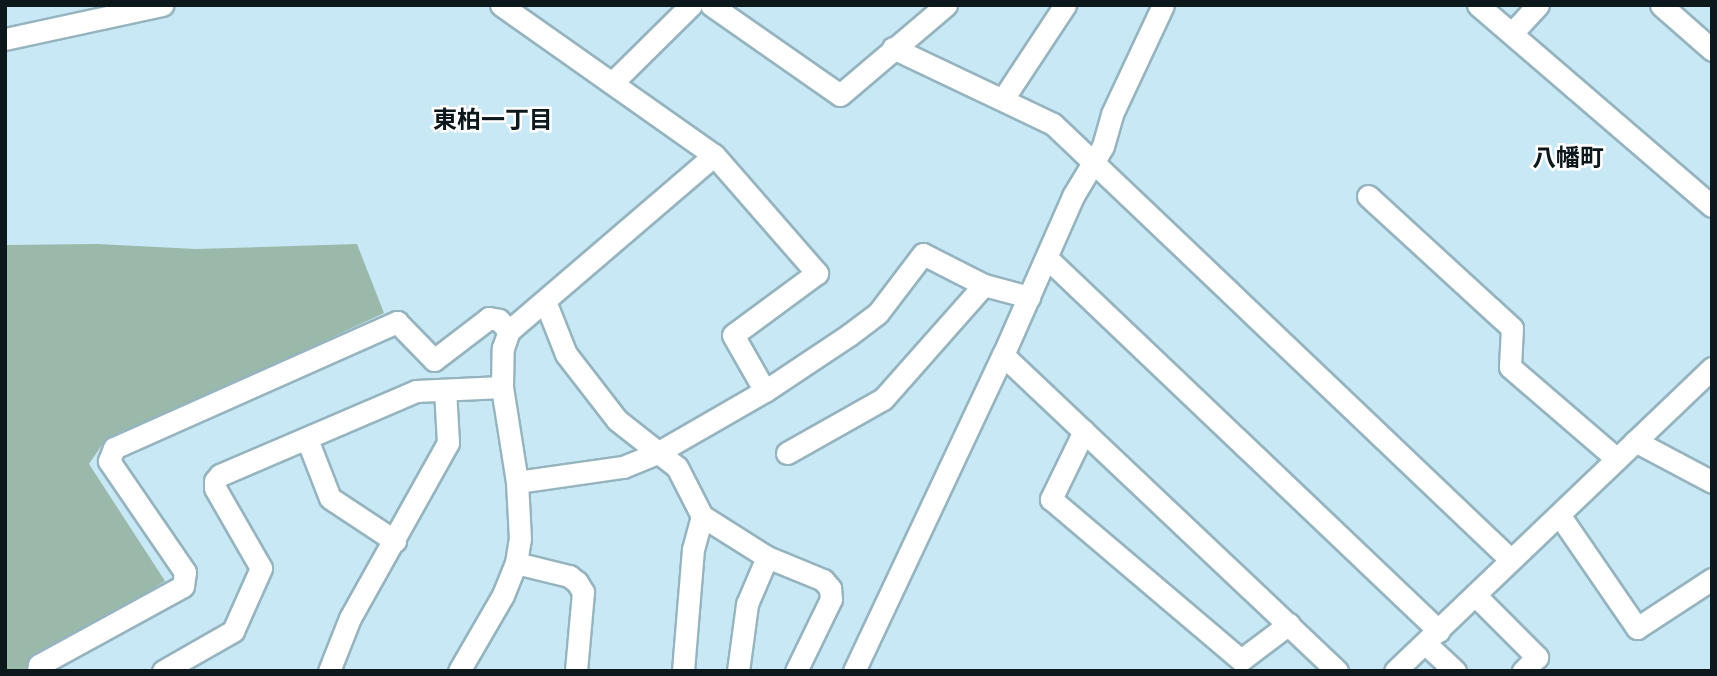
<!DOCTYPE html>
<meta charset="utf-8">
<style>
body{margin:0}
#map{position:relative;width:1717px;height:676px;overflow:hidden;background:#c9e8f5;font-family:"Fira Sans","Noto Sans JP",sans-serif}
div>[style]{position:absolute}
.green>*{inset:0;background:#9ab9aa}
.roads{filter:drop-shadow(2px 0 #96b4bf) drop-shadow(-2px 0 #96b4bf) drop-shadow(0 2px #96b4bf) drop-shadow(0 -2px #96b4bf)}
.minor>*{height:21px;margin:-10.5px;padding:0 10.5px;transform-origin:10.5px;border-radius:10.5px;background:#fff}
span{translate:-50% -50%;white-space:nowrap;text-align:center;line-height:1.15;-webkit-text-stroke:5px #fff;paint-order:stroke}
.neighbourhood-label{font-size:24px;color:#0c181c;font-weight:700}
.frame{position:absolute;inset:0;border:7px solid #0c181c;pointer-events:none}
</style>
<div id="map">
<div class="green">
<i style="clip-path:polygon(97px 244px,196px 249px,357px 244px,384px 313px,102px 445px,89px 464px,165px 581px,22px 671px,5px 671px,5px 245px)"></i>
</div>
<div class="roads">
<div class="minor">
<i style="left:501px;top:5px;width:261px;rotate:35.2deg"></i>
<i style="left:714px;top:155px;width:157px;rotate:48.9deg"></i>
<i style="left:817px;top:273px;width:104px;rotate:143.6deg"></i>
<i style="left:733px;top:335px;width:64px;rotate:60.3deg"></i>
<i style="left:711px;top:5px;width:157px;rotate:34.9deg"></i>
<i style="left:840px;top:95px;width:139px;rotate:-40.3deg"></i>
<i style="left:1478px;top:5px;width:308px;rotate:40.7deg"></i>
<i style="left:1661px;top:5px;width:68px;rotate:41.4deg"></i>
<i style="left:1512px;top:33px;width:38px;rotate:-47deg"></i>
<i style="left:5px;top:39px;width:161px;rotate:-12.2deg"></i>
<i style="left:893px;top:48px;width:177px;rotate:25.4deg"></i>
<i style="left:1053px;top:124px;width:631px;rotate:43.59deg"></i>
<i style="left:612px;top:83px;width:111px;rotate:-44.6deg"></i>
<i style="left:1003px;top:99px;width:113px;rotate:-56.6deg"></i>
<i style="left:1368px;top:196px;width:195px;rotate:42.5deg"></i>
<i style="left:1512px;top:328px;width:39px;rotate:93deg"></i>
<i style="left:1510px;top:367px;width:141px;rotate:40.7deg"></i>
<i style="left:1047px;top:258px;width:541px;rotate:43.58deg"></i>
<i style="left:545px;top:301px;width:57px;rotate:68.4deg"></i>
<i style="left:566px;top:354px;width:83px;rotate:52.3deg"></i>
<i style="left:617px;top:420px;width:76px;rotate:38.1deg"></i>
<i style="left:677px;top:467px;width:55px;rotate:63deg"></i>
<i style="left:702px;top:516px;width:34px;rotate:105deg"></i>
<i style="left:693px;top:549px;width:122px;rotate:94.7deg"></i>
<i style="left:1003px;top:355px;width:460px;rotate:43.4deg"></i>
<i style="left:1084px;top:431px;width:76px;rotate:115.9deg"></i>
<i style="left:1051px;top:499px;width:249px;rotate:40.3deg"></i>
<i style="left:1241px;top:660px;width:60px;rotate:-36.9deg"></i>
<i style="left:307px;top:439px;width:63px;rotate:68.7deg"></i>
<i style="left:330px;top:498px;width:78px;rotate:33.5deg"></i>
<i style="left:1635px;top:441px;width:87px;rotate:28deg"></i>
<i style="left:787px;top:453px;width:110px;rotate:-29.4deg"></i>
<i style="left:883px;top:399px;width:152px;rotate:-48.5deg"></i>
<i style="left:517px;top:482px;width:107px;rotate:-8.1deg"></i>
<i style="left:623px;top:467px;width:37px;rotate:-22deg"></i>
<i style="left:657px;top:453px;width:125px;rotate:-29.9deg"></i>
<i style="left:765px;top:391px;width:101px;rotate:-33.7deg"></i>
<i style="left:849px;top:335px;width:36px;rotate:-37deg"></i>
<i style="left:878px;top:313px;width:74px;rotate:-52.7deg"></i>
<i style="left:923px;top:254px;width:68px;rotate:26.9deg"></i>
<i style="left:984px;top:285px;width:47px;rotate:14.9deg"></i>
<i style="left:702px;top:516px;width:77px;rotate:32.2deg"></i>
<i style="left:767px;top:557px;width:61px;rotate:22.3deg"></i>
<i style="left:823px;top:580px;width:11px;rotate:49deg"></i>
<i style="left:830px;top:588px;width:11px;rotate:85deg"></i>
<i style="left:831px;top:599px;width:80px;rotate:115.9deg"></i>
<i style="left:1560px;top:516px;width:136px;rotate:55.5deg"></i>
<i style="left:1637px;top:628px;width:90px;rotate:-33.2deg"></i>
<i style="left:516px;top:563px;width:55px;rotate:13.8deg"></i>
<i style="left:569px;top:576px;width:10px;rotate:37deg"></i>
<i style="left:577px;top:582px;width:12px;rotate:59deg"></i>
<i style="left:583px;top:592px;width:79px;rotate:95.1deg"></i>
<i style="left:1475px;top:595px;width:88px;rotate:45deg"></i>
<i style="left:1537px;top:657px;width:20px;rotate:135deg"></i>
<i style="left:1426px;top:644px;width:40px;rotate:43deg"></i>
<i style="left:38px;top:671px;width:6px;rotate:-81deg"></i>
<i style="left:39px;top:665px;width:164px;rotate:-28.7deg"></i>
<i style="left:183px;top:586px;width:14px;rotate:-82deg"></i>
<i style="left:185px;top:572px;width:135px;rotate:-124.4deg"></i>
<i style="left:109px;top:461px;width:14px;rotate:-69deg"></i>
<i style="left:114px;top:448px;width:310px;rotate:-24deg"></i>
<i style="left:397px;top:322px;width:53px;rotate:45.8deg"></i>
<i style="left:434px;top:360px;width:69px;rotate:-37.4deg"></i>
<i style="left:489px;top:318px;width:10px;rotate:11deg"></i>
<i style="left:499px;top:320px;width:15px;rotate:48deg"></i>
<i style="left:163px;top:671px;width:81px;rotate:-29.7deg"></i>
<i style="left:233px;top:631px;width:69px;rotate:-66deg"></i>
<i style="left:261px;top:568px;width:92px;rotate:-119.9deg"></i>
<i style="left:215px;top:488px;width:7px;rotate:-90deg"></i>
<i style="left:215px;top:481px;width:8px;rotate:-50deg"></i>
<i style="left:220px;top:475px;width:213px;rotate:-23.2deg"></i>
<i style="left:416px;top:391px;width:86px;rotate:-2.7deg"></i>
<i style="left:329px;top:671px;width:57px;rotate:-68.4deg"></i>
<i style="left:350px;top:618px;width:201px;rotate:-60.8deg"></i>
<i style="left:448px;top:443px;width:53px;rotate:-93.2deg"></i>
<i style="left:459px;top:671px;width:88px;rotate:-59.9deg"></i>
<i style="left:503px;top:595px;width:35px;rotate:-68deg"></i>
<i style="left:516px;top:563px;width:24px;rotate:-81deg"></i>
<i style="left:520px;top:539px;width:57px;rotate:-93deg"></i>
<i style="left:517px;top:482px;width:96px;rotate:-99deg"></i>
<i style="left:502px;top:387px;width:39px;rotate:-89deg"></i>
<i style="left:503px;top:348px;width:18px;rotate:-71deg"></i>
<i style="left:509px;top:331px;width:270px;rotate:-40.6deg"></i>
<i style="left:738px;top:671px;width:68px;rotate:-82.3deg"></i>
<i style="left:747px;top:604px;width:51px;rotate:-66.9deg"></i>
<i style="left:854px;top:671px;width:349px;rotate:-64.8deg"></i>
<i style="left:1003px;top:355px;width:174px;rotate:-66.2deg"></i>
<i style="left:1073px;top:196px;width:58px;rotate:-59deg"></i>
<i style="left:1103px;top:146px;width:33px;rotate:-74deg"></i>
<i style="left:1112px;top:114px;width:120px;rotate:-64.9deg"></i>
<i style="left:1395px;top:671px;width:439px;rotate:-43.7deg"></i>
</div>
</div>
<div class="neighbourhood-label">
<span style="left:493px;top:121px">東柏一丁目</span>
<span style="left:1568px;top:159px">八幡町</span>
</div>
<div class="frame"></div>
</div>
